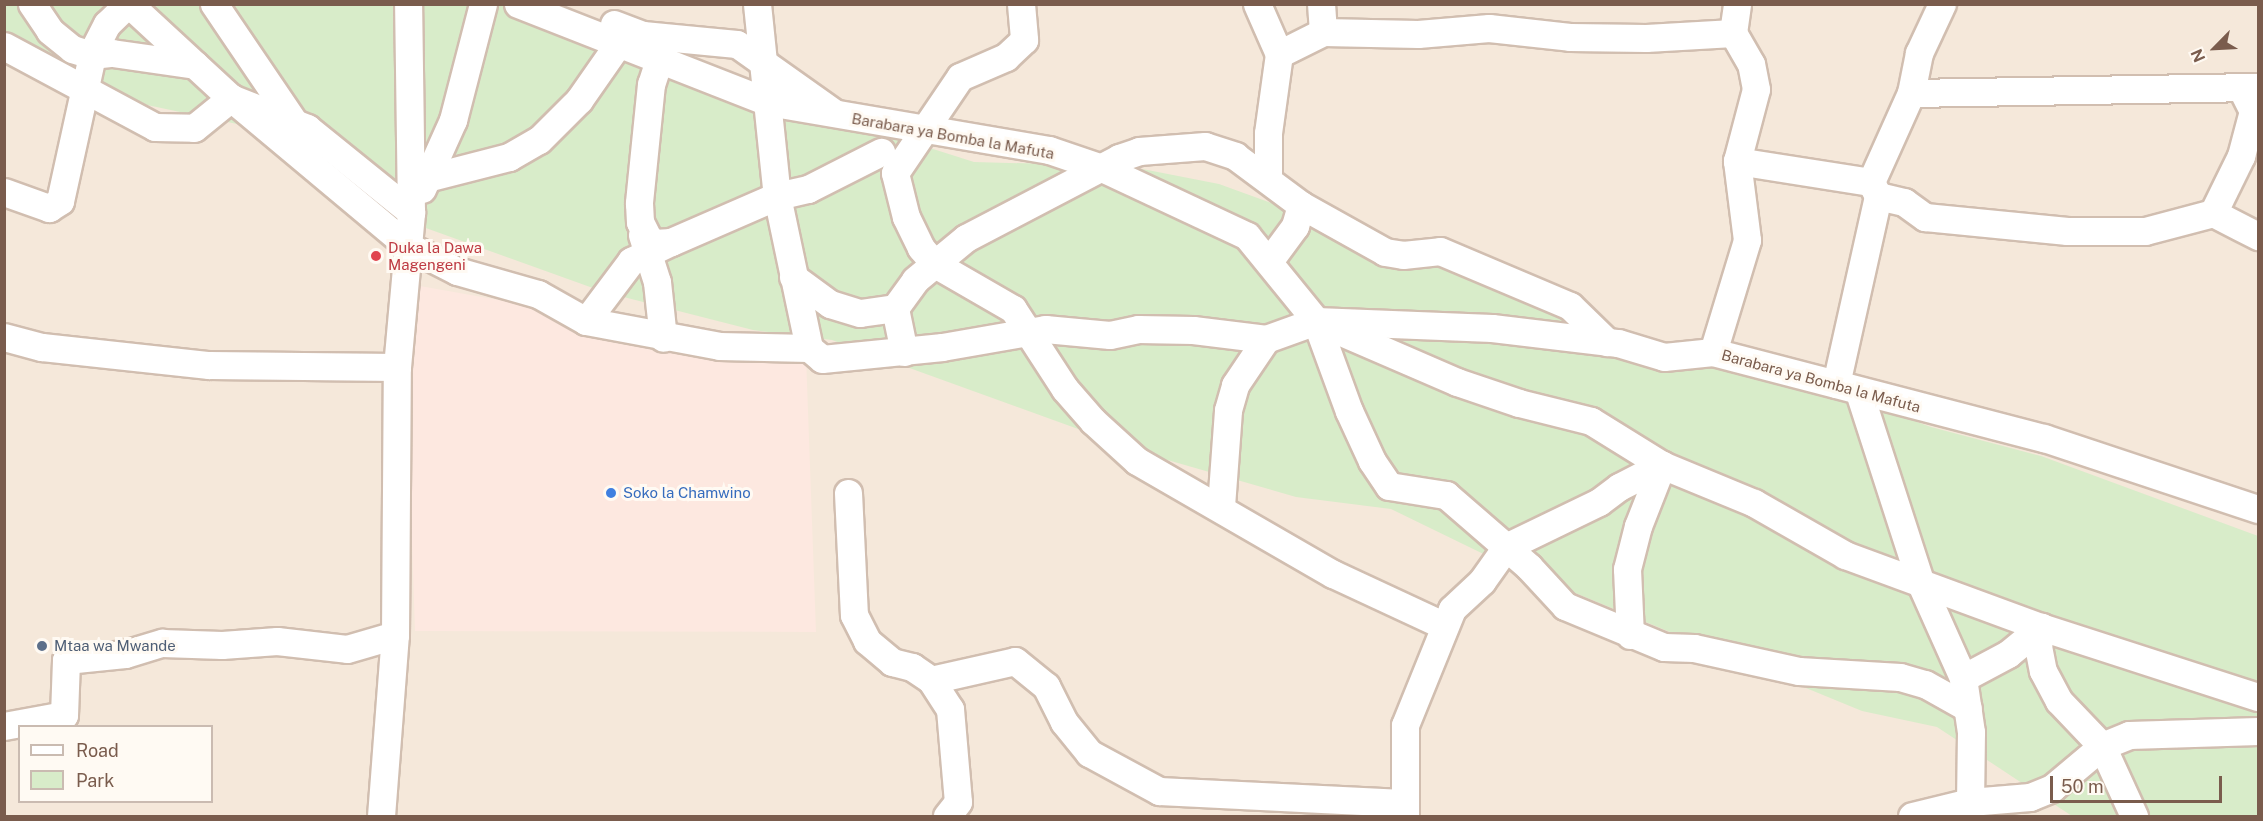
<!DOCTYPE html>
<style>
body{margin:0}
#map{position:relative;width:2263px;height:821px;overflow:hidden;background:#fdf6ec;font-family:"Public Sans",sans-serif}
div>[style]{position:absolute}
.residential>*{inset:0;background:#f5e8da}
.commercial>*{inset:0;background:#fde8e0}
.green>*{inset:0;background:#d8ecc9}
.roads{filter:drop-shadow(2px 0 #d1beb0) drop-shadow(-2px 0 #d1beb0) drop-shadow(0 2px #d1beb0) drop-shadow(0 -2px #d1beb0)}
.street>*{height:27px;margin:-13.5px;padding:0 13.5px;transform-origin:13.5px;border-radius:13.5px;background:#fff}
.dots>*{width:16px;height:16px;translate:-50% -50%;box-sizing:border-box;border:3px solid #fffaf3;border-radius:50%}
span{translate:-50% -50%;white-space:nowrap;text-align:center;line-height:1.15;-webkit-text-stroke:6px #fffaf3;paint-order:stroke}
.street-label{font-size:15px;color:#7a5c4d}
.health-label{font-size:15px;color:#be3a42}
.left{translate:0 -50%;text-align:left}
.shop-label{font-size:15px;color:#366cbe}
.service-label{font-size:15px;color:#4e5e75}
.frame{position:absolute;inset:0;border:6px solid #7a5c4d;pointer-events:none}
.legend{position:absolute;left:18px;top:725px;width:195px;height:78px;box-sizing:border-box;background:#fffaf3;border:2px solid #cabbb1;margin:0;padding:8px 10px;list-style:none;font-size:18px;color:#7a5c4d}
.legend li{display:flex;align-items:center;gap:12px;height:30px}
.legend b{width:30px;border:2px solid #cabbb1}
.north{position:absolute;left:2185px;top:18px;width:60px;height:60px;-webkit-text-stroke:4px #fffaf3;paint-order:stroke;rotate:246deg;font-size:16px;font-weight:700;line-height:24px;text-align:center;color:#7a5c4d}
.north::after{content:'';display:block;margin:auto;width:21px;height:27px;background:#7a5c4d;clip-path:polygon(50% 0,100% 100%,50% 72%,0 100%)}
.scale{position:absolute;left:2050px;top:776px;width:172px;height:27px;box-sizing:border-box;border:3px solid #7a5c4d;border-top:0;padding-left:8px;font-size:18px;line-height:21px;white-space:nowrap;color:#7a5c4d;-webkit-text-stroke:4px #fffaf3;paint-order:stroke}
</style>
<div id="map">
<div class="residential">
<i style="clip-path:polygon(evenodd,5px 5px,2258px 5px,2258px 816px,5px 816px,5px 5px,20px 726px,212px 726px,212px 802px,20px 802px,20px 726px)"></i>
</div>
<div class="commercial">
<i style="clip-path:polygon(403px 283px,806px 355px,816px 632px,415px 631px)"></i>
</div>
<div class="green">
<i style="clip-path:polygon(4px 5px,507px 5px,747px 90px,974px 162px,1127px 166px,1219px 184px,1684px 353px,1817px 386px,1931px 427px,2041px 456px,2258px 536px,2258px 816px,2072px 816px,1937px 727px,1862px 711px,1502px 563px,1391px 509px,1296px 497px,1150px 455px,832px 340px,753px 330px,604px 292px,423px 227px,298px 137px,147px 105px,5px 32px)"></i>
</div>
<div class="roads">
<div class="street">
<i style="left:32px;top:4px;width:32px;rotate:56deg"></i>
<i style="left:50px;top:31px;width:28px;rotate:39deg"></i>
<i style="left:72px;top:49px;width:21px;rotate:17deg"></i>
<i style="left:92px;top:55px;width:20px;rotate:-6deg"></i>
<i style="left:112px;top:53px;width:84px;rotate:8.2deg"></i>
<i style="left:129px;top:4px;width:139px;rotate:42.7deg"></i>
<i style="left:231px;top:98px;width:82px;rotate:21.5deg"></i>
<i style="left:307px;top:128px;width:134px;rotate:38.9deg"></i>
<i style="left:214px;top:4px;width:143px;rotate:55.9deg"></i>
<i style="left:518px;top:4px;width:269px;rotate:21.4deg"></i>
<i style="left:768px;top:102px;width:285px;rotate:9.7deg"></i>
<i style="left:1049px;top:150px;width:56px;rotate:18.8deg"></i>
<i style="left:1102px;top:168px;width:160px;rotate:25.1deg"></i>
<i style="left:1247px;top:236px;width:109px;rotate:50.9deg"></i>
<i style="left:1316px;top:321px;width:176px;rotate:2.3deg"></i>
<i style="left:1492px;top:328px;width:127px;rotate:6.8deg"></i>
<i style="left:1618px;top:343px;width:48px;rotate:16.9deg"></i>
<i style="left:1664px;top:357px;width:49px;rotate:-5.8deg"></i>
<i style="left:1713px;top:352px;width:342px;rotate:14.6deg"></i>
<i style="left:2044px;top:438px;width:225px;rotate:18.4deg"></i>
<i style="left:757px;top:4px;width:193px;rotate:84.1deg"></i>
<i style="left:777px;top:196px;width:155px;rotate:78.1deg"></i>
<i style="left:809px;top:348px;width:17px;rotate:40deg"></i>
<i style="left:822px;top:359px;width:121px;rotate:-5.7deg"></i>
<i style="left:942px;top:347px;width:105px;rotate:-9.9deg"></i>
<i style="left:1045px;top:329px;width:65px;rotate:5.3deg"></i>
<i style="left:1110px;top:335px;width:29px;rotate:-12deg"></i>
<i style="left:1138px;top:329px;width:55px;rotate:1deg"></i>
<i style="left:1193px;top:330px;width:74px;rotate:7deg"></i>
<i style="left:1266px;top:339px;width:53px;rotate:-19.8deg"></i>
<i style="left:1316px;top:321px;width:154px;rotate:23.4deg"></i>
<i style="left:1457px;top:382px;width:65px;rotate:18.7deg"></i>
<i style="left:1519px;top:403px;width:74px;rotate:14deg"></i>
<i style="left:1591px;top:421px;width:84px;rotate:31.8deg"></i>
<i style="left:1662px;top:465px;width:100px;rotate:22.4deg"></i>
<i style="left:1754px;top:503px;width:105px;rotate:29.7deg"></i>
<i style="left:1845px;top:555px;width:209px;rotate:20.2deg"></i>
<i style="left:2041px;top:627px;width:228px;rotate:17.9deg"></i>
<i style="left:1021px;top:4px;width:36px;rotate:85deg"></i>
<i style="left:1024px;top:40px;width:25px;rotate:137deg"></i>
<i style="left:1006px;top:57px;width:50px;rotate:156.5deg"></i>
<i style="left:960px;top:77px;width:116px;rotate:124.1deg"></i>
<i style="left:895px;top:173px;width:45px;rotate:76deg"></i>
<i style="left:906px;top:217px;width:34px;rotate:64deg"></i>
<i style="left:921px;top:248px;width:21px;rotate:49deg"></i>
<i style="left:935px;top:264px;width:90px;rotate:30deg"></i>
<i style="left:1013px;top:309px;width:95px;rotate:57deg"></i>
<i style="left:1065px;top:389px;width:43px;rotate:48.8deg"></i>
<i style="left:1093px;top:421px;width:59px;rotate:42.3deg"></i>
<i style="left:1137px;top:461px;width:226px;rotate:30deg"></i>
<i style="left:1333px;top:574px;width:123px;rotate:24.9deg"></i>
<i style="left:1257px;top:4px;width:55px;rotate:66.3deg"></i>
<i style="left:614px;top:24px;width:31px;rotate:21deg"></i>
<i style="left:643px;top:35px;width:94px;rotate:5.5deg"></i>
<i style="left:737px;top:44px;width:118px;rotate:35.3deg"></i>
<i style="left:1323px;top:32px;width:95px;rotate:1.2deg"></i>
<i style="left:1418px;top:34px;width:71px;rotate:-4.8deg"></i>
<i style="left:1489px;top:28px;width:81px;rotate:6.3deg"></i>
<i style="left:1570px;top:37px;width:76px;rotate:0.8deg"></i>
<i style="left:1646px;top:38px;width:87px;rotate:-3.3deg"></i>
<i style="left:4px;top:46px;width:171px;rotate:28.2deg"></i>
<i style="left:155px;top:127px;width:39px;rotate:1deg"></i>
<i style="left:194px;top:128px;width:48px;rotate:-39deg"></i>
<i style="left:231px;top:98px;width:231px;rotate:39.9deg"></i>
<i style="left:408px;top:246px;width:55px;rotate:27deg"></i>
<i style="left:457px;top:271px;width:84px;rotate:15.9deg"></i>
<i style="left:538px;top:294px;width:55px;rotate:29.4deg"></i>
<i style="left:586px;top:321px;width:135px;rotate:10.6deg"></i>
<i style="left:719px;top:346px;width:90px;rotate:1.3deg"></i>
<i style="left:659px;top:60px;width:25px;rotate:108deg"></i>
<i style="left:651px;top:84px;width:120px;rotate:95.8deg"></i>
<i style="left:639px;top:203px;width:19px;rotate:87deg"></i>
<i style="left:640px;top:222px;width:18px;rotate:63deg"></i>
<i style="left:648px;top:238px;width:9px;rotate:36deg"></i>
<i style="left:655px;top:243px;width:16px;rotate:-4deg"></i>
<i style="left:671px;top:242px;width:116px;rotate:-23.5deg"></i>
<i style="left:777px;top:196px;width:32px;rotate:-13deg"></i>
<i style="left:808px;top:189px;width:82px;rotate:-26.9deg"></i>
<i style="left:1911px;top:93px;width:347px;rotate:-1deg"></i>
<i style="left:1737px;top:161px;width:136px;rotate:8.9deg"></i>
<i style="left:427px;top:178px;width:85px;rotate:-14.4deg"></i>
<i style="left:509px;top:157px;width:34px;rotate:-30deg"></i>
<i style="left:539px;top:140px;width:57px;rotate:-45deg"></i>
<i style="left:579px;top:100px;width:68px;rotate:-55.1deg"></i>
<i style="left:1268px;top:178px;width:45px;rotate:-90deg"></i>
<i style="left:1268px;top:133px;width:80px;rotate:-82.1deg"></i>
<i style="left:1279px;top:54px;width:49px;rotate:-26.6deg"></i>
<i style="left:1323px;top:32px;width:28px;rotate:-94deg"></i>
<i style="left:422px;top:189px;width:76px;rotate:-65.8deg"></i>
<i style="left:453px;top:120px;width:120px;rotate:-75.5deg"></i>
<i style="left:4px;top:192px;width:48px;rotate:19.6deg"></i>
<i style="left:49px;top:208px;width:13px;rotate:-32deg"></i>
<i style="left:60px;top:201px;width:154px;rotate:-77.6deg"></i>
<i style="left:93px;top:51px;width:30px;rotate:-63deg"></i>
<i style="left:107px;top:24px;width:29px;rotate:-44deg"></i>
<i style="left:1878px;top:196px;width:27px;rotate:13deg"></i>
<i style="left:1904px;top:202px;width:26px;rotate:36deg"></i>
<i style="left:1925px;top:217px;width:143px;rotate:5.6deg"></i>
<i style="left:2067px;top:231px;width:78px"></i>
<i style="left:2145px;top:231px;width:70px;rotate:-14.8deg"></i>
<i style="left:2213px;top:213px;width:51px;rotate:27.1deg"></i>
<i style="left:2213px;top:213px;width:64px;rotate:-63.8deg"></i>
<i style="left:2241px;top:156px;width:47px;rotate:-75.1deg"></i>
<i style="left:2253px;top:111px;width:25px;rotate:-117deg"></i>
<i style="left:642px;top:235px;width:49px;rotate:72.3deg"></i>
<i style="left:657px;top:282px;width:56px;rotate:83.9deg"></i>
<i style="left:1270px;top:260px;width:42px;rotate:-53.7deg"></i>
<i style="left:1295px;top:226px;width:22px;rotate:-74deg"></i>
<i style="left:793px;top:277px;width:46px;rotate:36.1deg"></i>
<i style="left:830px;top:304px;width:31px;rotate:17deg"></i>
<i style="left:860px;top:313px;width:35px;rotate:-8deg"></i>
<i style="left:586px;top:321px;width:75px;rotate:-53.1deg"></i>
<i style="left:631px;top:261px;width:44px;rotate:-25.4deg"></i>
<i style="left:1316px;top:321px;width:96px;rotate:69.9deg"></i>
<i style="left:1349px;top:411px;width:55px;rotate:65.3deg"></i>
<i style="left:1372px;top:461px;width:30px;rotate:56deg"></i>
<i style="left:1389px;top:486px;width:58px;rotate:9deg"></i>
<i style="left:1446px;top:495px;width:110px;rotate:40.9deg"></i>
<i style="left:1529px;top:567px;width:53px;rotate:47.3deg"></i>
<i style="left:1565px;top:606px;width:107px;rotate:22.5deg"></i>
<i style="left:1664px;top:647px;width:30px;rotate:2deg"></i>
<i style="left:1694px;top:648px;width:107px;rotate:12.4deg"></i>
<i style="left:1799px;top:671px;width:101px;rotate:3.4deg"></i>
<i style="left:1900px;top:677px;width:26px;rotate:16deg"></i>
<i style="left:1925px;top:684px;width:49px;rotate:29.2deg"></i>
<i style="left:4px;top:337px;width:39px;rotate:15deg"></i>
<i style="left:42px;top:347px;width:168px;rotate:6.2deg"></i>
<i style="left:209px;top:365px;width:188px;rotate:0.6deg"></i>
<i style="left:904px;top:352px;width:45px;rotate:-101.6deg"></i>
<i style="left:895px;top:308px;width:34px;rotate:-54deg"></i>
<i style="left:915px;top:280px;width:66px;rotate:-39.5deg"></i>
<i style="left:966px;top:238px;width:173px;rotate:-27.6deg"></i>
<i style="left:1119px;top:158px;width:21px;rotate:-19deg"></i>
<i style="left:1139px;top:151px;width:66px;rotate:-4.3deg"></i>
<i style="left:1205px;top:146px;width:32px;rotate:18deg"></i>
<i style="left:1235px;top:156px;width:82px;rotate:36.6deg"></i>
<i style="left:1301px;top:205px;width:96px;rotate:29.2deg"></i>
<i style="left:1385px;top:252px;width:18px;rotate:9deg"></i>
<i style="left:1403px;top:255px;width:37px;rotate:-6deg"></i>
<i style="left:1440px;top:251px;width:141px;rotate:22.9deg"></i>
<i style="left:1570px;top:306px;width:52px;rotate:44.2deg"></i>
<i style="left:1713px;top:352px;width:117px;rotate:-73.1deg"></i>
<i style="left:1747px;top:240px;width:80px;rotate:-97.2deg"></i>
<i style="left:1737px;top:161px;width:74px;rotate:-75.2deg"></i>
<i style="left:1756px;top:89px;width:25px;rotate:-101deg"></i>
<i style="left:1751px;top:64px;width:36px;rotate:-120deg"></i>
<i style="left:1733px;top:33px;width:29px;rotate:-82deg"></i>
<i style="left:1836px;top:384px;width:193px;rotate:-77.4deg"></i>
<i style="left:1878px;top:196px;width:16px;rotate:-117deg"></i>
<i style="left:1871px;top:182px;width:98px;rotate:-65.8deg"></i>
<i style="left:1911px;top:93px;width:41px;rotate:-78.7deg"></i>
<i style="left:1919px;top:53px;width:54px;rotate:-64.9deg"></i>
<i style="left:1859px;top:392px;width:202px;rotate:72.1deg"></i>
<i style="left:1921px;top:584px;width:103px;rotate:65.9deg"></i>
<i style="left:1963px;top:678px;width:55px;rotate:81.6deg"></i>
<i style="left:1971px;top:732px;width:70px;rotate:90.8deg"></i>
<i style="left:1970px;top:802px;width:15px;rotate:106deg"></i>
<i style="left:848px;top:493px;width:122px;rotate:87.2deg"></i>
<i style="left:854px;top:615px;width:29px;rotate:63deg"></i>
<i style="left:867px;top:641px;width:33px;rotate:40deg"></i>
<i style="left:892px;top:662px;width:21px;rotate:14deg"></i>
<i style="left:912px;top:667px;width:23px;rotate:34deg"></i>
<i style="left:931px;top:680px;width:35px;rotate:57deg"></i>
<i style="left:950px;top:709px;width:93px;rotate:85.1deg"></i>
<i style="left:958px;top:802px;width:18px;rotate:128deg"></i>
<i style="left:1221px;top:506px;width:96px;rotate:-85.8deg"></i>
<i style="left:1228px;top:410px;width:26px;rotate:-74deg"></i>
<i style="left:1235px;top:385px;width:55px;rotate:-56deg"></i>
<i style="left:2041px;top:627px;width:19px;rotate:99deg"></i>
<i style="left:2038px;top:646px;width:25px;rotate:79deg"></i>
<i style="left:2043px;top:671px;width:34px;rotate:62deg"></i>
<i style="left:2059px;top:701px;width:62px;rotate:46.3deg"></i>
<i style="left:2102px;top:746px;width:77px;rotate:65.4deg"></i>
<i style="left:1630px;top:635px;width:66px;rotate:-92.6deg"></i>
<i style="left:1627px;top:569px;width:44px;rotate:-75.7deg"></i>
<i style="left:1638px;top:526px;width:66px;rotate:-68.5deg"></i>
<i style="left:1963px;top:678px;width:51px;rotate:-28.1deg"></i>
<i style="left:2008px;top:654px;width:43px;rotate:-39.3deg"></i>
<i style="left:931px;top:680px;width:86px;rotate:-12.7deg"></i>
<i style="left:1015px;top:661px;width:40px;rotate:39deg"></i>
<i style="left:1046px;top:686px;width:40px;rotate:63.4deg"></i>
<i style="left:1064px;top:722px;width:40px;rotate:51deg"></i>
<i style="left:1089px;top:753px;width:80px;rotate:28.5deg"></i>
<i style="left:1159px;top:791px;width:244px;rotate:2.8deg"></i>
<i style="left:4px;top:726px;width:61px;rotate:-10.4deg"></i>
<i style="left:64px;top:715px;width:55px;rotate:-87.9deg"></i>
<i style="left:66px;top:660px;width:59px;rotate:-5.8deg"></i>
<i style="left:125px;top:654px;width:39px;rotate:-17deg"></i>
<i style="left:162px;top:643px;width:60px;rotate:1.9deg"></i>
<i style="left:222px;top:645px;width:55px;rotate:-4.2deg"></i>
<i style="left:277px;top:641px;width:70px;rotate:6.5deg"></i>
<i style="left:347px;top:649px;width:50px;rotate:-16.3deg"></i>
<i style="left:381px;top:816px;width:182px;rotate:-85.6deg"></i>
<i style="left:395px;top:635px;width:268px;rotate:-89.6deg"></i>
<i style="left:397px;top:367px;width:156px;rotate:-84.8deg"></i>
<i style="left:411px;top:212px;width:208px;rotate:-90.8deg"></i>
<i style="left:1405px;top:816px;width:91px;rotate:-90deg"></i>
<i style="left:1405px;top:725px;width:125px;rotate:-67.9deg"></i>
<i style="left:1452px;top:609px;width:41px;rotate:-43deg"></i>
<i style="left:1482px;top:581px;width:42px;rotate:-54.8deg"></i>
<i style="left:1506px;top:547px;width:103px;rotate:-25.8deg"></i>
<i style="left:1599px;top:502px;width:25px;rotate:-37deg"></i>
<i style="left:1619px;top:487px;width:48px;rotate:-27.1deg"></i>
<i style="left:1912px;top:816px;width:60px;rotate:-13.6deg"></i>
<i style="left:1970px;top:802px;width:60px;rotate:-4.8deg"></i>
<i style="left:2030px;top:797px;width:24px;rotate:-22deg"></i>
<i style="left:2052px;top:788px;width:65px;rotate:-40deg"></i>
<i style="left:2102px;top:746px;width:29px;rotate:-22deg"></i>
<i style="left:2129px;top:735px;width:129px;rotate:-1.8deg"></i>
</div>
</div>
<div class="dots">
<i style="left:376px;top:256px;background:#e0444e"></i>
<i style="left:611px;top:493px;background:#3f7fe0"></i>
<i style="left:42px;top:646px;background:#5c6f8a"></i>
</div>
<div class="street-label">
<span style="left:953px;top:136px;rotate:10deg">Barabara ya Bomba la Mafuta</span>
<span style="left:1821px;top:381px;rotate:15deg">Barabara ya Bomba la Mafuta</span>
</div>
<div class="health-label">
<span class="left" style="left:388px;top:256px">Duka la Dawa<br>Magengeni</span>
</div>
<div class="shop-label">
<span class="left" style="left:623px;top:493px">Soko la Chamwino</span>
</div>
<div class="service-label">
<span class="left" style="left:54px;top:646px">Mtaa wa Mwande</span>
</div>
<div class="frame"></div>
<ul class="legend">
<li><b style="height:8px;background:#fff"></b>Road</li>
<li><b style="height:16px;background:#d8ecc9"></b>Park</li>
</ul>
<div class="north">N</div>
<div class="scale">50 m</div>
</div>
